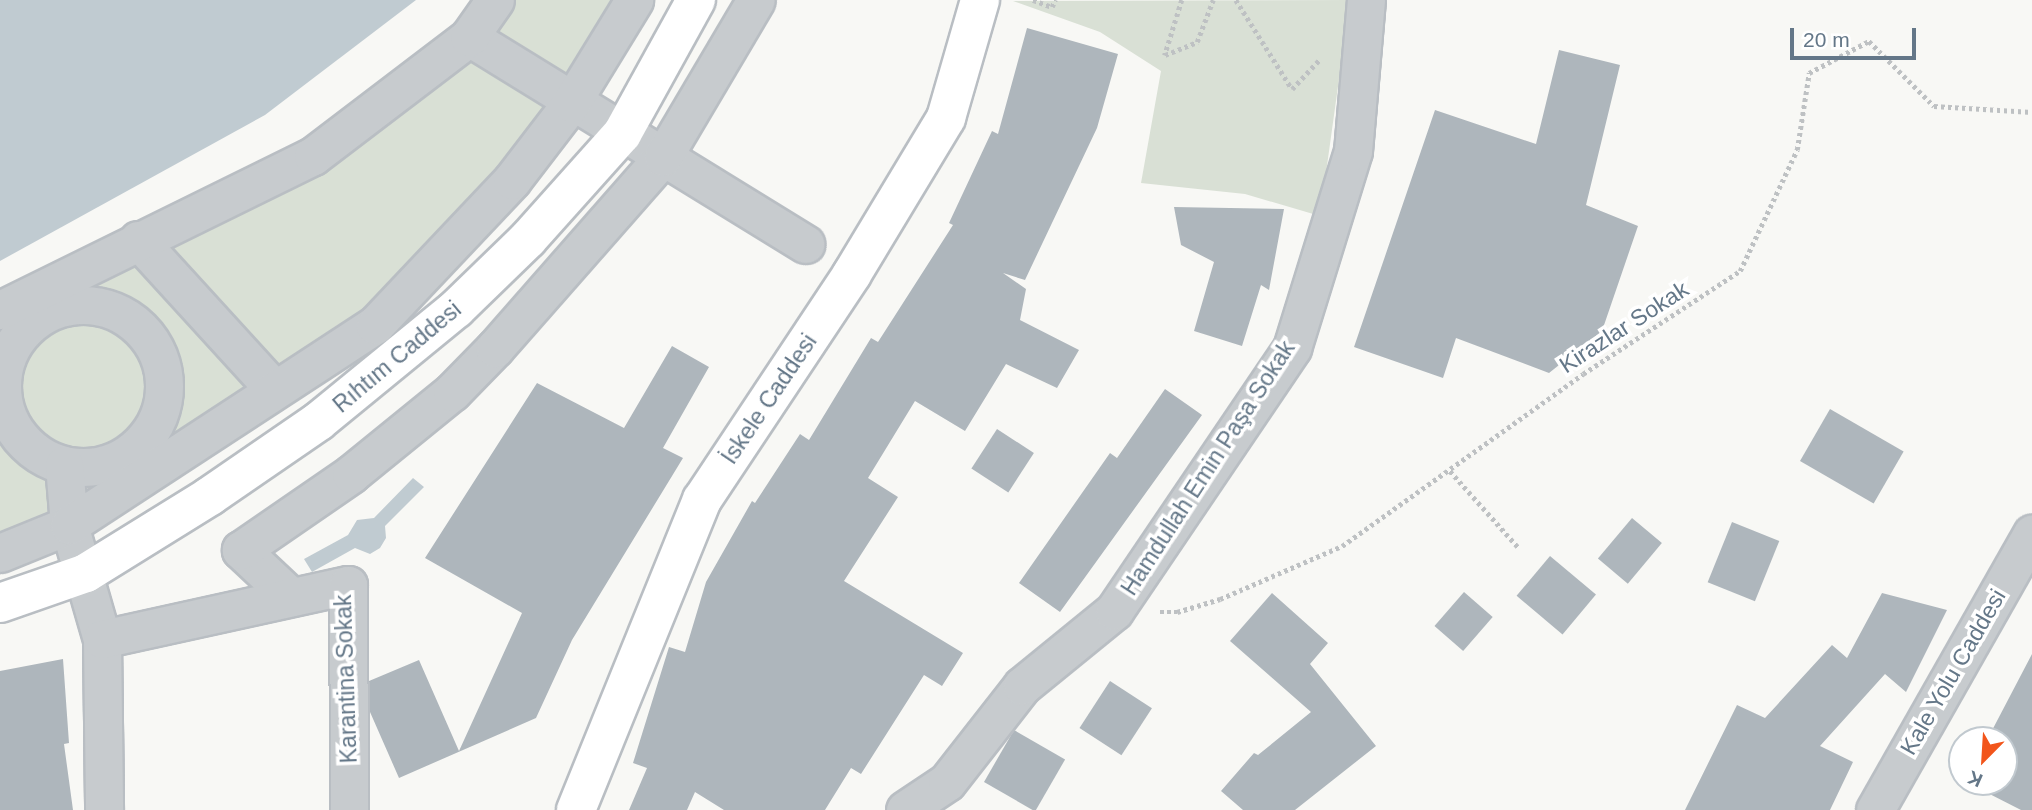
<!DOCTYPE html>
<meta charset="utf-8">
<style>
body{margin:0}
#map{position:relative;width:2032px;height:810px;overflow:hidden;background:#f8f8f5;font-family:Helvetica,sans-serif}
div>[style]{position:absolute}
.green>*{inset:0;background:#d9e0d5}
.water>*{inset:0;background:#c0cbd1}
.building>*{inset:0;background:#aeb6bc;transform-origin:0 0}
.path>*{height:4.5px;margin-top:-2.25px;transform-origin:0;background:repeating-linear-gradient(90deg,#bec1c3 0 3.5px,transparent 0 7px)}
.roads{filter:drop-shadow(2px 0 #b9bec3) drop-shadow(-2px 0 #b9bec3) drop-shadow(0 2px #b9bec3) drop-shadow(0 -2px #b9bec3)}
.street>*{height:37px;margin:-18.5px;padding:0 18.5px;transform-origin:18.5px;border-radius:18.5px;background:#c7cbce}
.street>.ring{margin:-18.5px;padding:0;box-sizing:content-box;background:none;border:37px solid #c7cbce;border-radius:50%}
.secondary>*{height:38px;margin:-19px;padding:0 19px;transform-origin:19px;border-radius:19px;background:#fff}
span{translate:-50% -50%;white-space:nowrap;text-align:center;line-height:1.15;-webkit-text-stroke:7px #fff;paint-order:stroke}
.street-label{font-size:23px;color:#647788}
.north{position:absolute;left:1948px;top:726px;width:70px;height:70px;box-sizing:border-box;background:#fff;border:2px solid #c1c9cf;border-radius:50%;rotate:204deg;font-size:19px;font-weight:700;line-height:28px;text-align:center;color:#647788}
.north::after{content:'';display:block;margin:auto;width:24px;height:32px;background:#f2551b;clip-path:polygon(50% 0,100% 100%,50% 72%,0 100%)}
.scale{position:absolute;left:1790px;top:28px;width:126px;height:32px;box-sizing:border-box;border:4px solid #647788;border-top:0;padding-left:9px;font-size:21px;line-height:24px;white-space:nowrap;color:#647788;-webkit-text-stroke:5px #fff;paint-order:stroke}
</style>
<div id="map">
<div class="green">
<i style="clip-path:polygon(503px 0,627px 0,569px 95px,478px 36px)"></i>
<i style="clip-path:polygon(1350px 0,1320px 216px,1245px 194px,1141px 183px,1161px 71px,1100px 32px,1013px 1px)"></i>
<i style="clip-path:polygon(470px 45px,561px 105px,368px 321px,275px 381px,148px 240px)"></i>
<i style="clip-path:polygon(137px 246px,262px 389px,0 546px,0 316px)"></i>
</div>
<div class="water">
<i style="clip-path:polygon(0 0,416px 0,265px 115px,0 261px)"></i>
<i style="clip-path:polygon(413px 478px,424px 487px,385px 526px,386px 538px,380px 548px,370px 554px,355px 548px,312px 572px,304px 559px,348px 535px,357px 520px,374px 518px)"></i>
</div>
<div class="building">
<i style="clip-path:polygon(1027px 28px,1118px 54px,1097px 128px,1025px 280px,1003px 273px,1026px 289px,1020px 320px,1079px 350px,1057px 388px,1006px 364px,965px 431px,915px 401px,868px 478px,898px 497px,844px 581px,963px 653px,942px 686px,924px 675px,861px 774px,851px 768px,825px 810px,724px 810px,695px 792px,687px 810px,629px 810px,647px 768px,633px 763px,669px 647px,685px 652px,706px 582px,752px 501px,755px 503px,800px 434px,809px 440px,871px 338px,878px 342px,953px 225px,949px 223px,992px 131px,998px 134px)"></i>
<i style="clip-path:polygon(1559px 50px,1620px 65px,1586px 205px,1638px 226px,1602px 331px,1549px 373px,1456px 338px,1443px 378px,1354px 347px,1435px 110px,1536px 144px)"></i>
<i style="clip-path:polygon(1174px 207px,1284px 209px,1269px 290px,1261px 285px,1242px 346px,1194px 331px,1214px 262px,1181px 245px)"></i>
<i style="clip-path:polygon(672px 346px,709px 367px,663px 448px,683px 458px,572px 640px,536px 718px,399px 778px,370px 712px,369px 681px,419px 660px,459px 751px,522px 613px,425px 558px,537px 383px,624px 428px)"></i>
<i style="clip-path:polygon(1165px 389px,1202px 415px,1060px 612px,1019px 583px,1110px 453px,1117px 458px)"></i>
<i style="left:1830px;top:409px;width:85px;height:60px;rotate:30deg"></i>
<i style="left:997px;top:429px;width:44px;height:47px;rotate:33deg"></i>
<i style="left:1632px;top:518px;width:39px;height:53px;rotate:40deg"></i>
<i style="left:1732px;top:522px;width:51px;height:65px;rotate:22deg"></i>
<i style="left:1550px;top:556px;width:60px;height:52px;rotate:40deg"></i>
<i style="left:1464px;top:592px;width:38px;height:45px;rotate:41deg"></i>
<i style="clip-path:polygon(1272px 593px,1328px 643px,1310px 664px,1376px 746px,1295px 810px,1243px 810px,1221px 791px,1254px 753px,1258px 755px,1311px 712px,1230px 641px)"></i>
<i style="clip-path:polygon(1882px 593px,1947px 610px,1906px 692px,1885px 674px,1820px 746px,1853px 762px,1830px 810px,1685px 810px,1737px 705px,1765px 718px,1832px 645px,1847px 658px)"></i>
<i style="clip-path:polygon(2032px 654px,2032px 810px,2021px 810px,1966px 782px,2004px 782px,2004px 740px,1987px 740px)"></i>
<i style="clip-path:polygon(63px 659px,69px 743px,64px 744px,73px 810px,0 810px,0 671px)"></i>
<i style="left:1110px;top:681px;width:50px;height:56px;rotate:33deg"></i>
<i style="left:1014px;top:730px;width:59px;height:60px;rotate:30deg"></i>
</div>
<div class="path">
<i style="left:1033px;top:0;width:20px;rotate:20deg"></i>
<i style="left:1052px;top:7px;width:8px;rotate:-67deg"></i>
<i style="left:1182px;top:0;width:58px;rotate:107.2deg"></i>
<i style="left:1165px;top:55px;width:35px;rotate:-22deg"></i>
<i style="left:1197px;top:42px;width:45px;rotate:-69.1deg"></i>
<i style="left:1236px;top:0;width:105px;rotate:57.8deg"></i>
<i style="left:1292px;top:89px;width:41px;rotate:-47deg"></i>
<i style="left:1450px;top:471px;width:102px;rotate:48.2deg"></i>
<i style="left:1160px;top:612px;width:17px"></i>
<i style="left:1177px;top:612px;width:45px;rotate:-16.8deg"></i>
<i style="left:1220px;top:599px;width:133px;rotate:-23.5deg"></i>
<i style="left:1342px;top:546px;width:296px;rotate:-35.5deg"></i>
<i style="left:1583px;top:374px;width:188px;rotate:-33.3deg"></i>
<i style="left:1740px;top:271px;width:134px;rotate:-64.8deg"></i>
<i style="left:1797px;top:150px;width:78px;rotate:-81.1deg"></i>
<i style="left:1809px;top:73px;width:68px;rotate:-28.1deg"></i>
<i style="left:1869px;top:41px;width:92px;rotate:45deg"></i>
<i style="left:1934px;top:106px;width:98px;rotate:3.5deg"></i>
</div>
<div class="roads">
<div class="street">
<i style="left:469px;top:37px;width:395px;rotate:31.6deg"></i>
<i style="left:138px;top:240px;width:202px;rotate:47.6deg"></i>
<i class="ring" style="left:2px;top:305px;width:125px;height:125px"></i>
<i style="left:0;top:310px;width:349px;rotate:-26.2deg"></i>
<i style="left:313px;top:156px;width:196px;rotate:-37.3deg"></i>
<i style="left:469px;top:37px;width:45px;rotate:-54.9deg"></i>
<i style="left:64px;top:465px;width:60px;rotate:85.2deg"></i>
<i style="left:69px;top:525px;width:119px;rotate:73.9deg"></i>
<i style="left:102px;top:639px;width:171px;rotate:89.3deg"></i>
<i style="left:0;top:553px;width:74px;rotate:-22.1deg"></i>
<i style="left:69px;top:525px;width:366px;rotate:-33.2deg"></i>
<i style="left:375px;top:325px;width:199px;rotate:-46.6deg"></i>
<i style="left:512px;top:180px;width:97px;rotate:-52.5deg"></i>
<i style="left:571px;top:103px;width:121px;rotate:-58.5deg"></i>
<i style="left:291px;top:597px;width:69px;rotate:-136.8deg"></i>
<i style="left:241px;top:550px;width:134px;rotate:-34.6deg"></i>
<i style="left:351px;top:474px;width:130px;rotate:-39.1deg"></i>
<i style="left:452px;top:392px;width:62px;rotate:-45.7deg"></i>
<i style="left:495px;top:348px;width:254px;rotate:-48.7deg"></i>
<i style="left:663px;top:157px;width:182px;rotate:-59.4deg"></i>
<i style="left:102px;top:639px;width:252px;rotate:-12.4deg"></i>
<i style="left:348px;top:585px;width:225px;rotate:89.7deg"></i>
<i style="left:905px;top:810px;width:50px;rotate:-33.7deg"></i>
<i style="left:947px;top:782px;width:122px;rotate:-52deg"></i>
<i style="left:1022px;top:686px;width:119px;rotate:-39.2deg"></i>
<i style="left:1114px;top:611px;width:318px;rotate:-55.9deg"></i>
<i style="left:1292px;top:348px;width:206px;rotate:-72.8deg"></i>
<i style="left:1353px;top:151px;width:152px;rotate:-85.1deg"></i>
<i style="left:1875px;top:810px;width:318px;rotate:-60.4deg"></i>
</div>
<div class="secondary">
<i style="left:0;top:603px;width:91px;rotate:-19.2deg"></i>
<i style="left:86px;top:573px;width:146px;rotate:-31.8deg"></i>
<i style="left:210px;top:496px;width:132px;rotate:-34.5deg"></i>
<i style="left:319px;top:421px;width:177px;rotate:-39.3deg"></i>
<i style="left:456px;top:309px;width:100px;rotate:-44.2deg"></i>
<i style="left:528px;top:239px;width:141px;rotate:-48.2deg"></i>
<i style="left:622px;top:134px;width:153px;rotate:-61.1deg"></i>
<i style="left:576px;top:810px;width:335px;rotate:-67.9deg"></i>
<i style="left:702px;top:500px;width:271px;rotate:-56.4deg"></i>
<i style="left:852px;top:274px;width:182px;rotate:-58.9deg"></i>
<i style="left:946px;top:118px;width:123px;rotate:-73.9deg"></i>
</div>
</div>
<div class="street-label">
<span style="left:1624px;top:327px;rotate:-33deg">Kirazlar Sokak</span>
<span style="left:397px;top:357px;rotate:-40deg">Rıhtım Caddesi</span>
<span style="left:769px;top:399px;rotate:-56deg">İskele Caddesi</span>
<span style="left:1208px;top:468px;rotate:-57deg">Hamdullah Emin Paşa Sokak</span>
<span style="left:1953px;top:672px;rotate:-60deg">Kale Yolu Caddesi</span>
<span style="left:346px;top:679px;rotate:-92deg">Karantina Sokak</span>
</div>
<div class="north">K</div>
<div class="scale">20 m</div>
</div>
